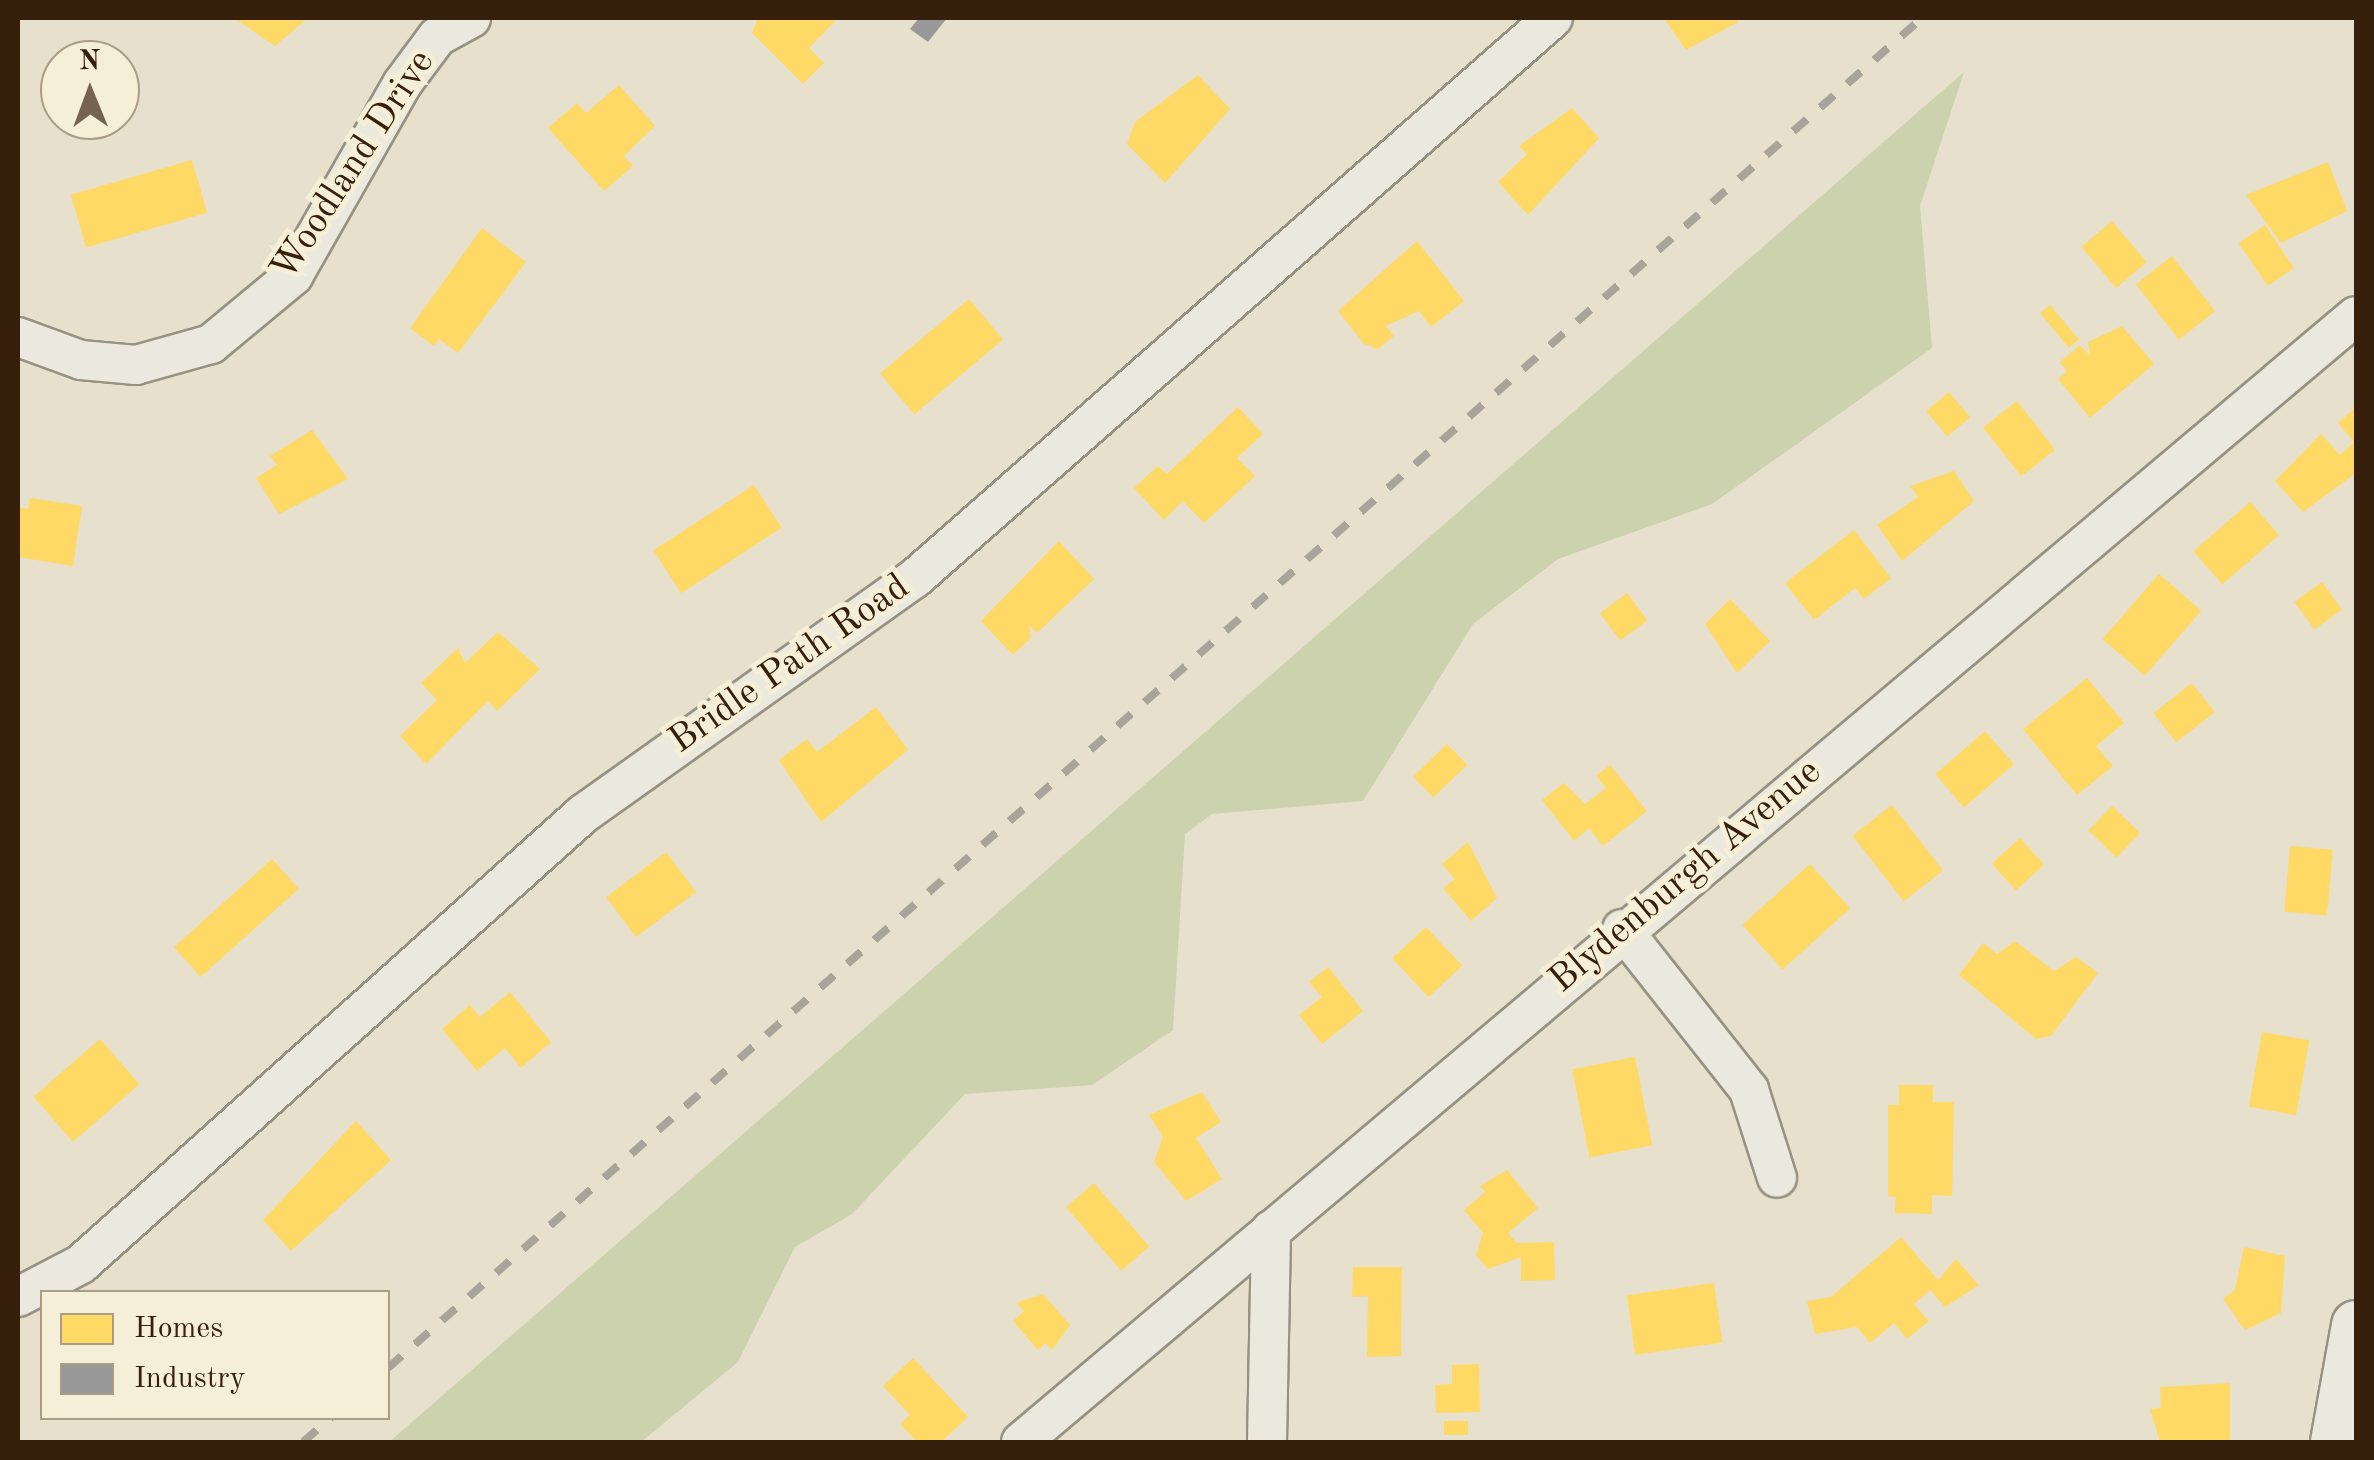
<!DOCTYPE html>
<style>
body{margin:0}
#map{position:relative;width:2374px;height:1460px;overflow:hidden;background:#e6e0cc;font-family:"Old Standard TT",serif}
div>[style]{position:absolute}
.green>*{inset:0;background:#ccd2ae}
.homes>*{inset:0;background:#ffd966;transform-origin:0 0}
.industry>*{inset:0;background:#999}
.roads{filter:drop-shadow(2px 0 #979183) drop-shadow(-2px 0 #979183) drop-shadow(0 2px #979183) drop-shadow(0 -2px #979183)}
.minor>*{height:38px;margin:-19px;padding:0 19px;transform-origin:19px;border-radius:19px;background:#ebe8de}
.tertiary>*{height:48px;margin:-24px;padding:0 24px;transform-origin:24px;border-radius:24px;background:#ebe8de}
.rail>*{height:8px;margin-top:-4px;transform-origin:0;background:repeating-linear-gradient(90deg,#a9a49a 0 18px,transparent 0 36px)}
span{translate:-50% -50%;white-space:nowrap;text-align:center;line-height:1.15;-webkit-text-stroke:10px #f6efd7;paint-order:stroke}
.street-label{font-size:38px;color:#37200b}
.frame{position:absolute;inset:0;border:20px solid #37200b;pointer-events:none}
.legend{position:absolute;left:40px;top:1290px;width:350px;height:130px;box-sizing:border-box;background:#f6efd7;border:2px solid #aa9c85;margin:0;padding:12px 18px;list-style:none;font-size:30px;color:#37200b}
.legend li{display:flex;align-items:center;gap:20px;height:50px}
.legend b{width:50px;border:2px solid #aa9c85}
.north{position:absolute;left:40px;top:40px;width:100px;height:100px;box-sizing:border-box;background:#f6efd7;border:2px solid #aa9c85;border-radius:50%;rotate:359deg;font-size:28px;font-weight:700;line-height:40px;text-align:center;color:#37200b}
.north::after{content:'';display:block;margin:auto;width:35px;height:45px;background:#74634f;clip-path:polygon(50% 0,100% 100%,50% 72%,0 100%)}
</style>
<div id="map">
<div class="green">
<i style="clip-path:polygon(1964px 72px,1920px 206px,1932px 348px,1712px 504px,1558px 559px,1473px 624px,1363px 801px,1212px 814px,1185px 834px,1173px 1030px,1092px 1085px,965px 1094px,852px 1214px,795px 1247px,738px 1362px,641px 1442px,389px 1442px)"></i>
</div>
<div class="homes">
<i style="clip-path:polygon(234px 18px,308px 18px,275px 46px)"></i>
<i style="clip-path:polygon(838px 18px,809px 48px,824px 63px,803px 84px,752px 33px,758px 18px)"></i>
<i style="clip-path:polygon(1664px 18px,1735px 18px,1738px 22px,1686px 50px)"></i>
<i style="clip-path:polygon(1198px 75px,1230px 109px,1165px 183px,1127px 144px,1135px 122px)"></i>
<i style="clip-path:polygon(619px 85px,655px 126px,624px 156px,633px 166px,604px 191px,548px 128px,577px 103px,586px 113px)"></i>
<i style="clip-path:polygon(1572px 108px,1599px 138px,1528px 215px,1498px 182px,1527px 154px,1519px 146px)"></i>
<i style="left:192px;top:160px;width:55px;height:126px;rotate:74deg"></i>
<i style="clip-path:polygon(2328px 162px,2347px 211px,2281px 243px,2246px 195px)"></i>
<i style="left:2112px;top:221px;width:54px;height:40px;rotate:50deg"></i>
<i style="left:2265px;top:225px;width:52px;height:32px;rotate:56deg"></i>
<i style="clip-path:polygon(482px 228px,526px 262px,458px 353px,439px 339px,434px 346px,410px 328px)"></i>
<i style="clip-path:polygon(1417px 241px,1464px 301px,1431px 327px,1419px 311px,1386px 326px,1394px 336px,1378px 349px,1364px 344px,1338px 311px)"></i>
<i style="left:2172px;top:256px;width:70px;height:46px;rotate:52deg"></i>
<i style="left:969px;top:299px;width:53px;height:116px;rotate:50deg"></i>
<i style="left:2050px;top:305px;width:45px;height:13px;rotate:50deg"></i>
<i style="clip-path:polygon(2122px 326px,2154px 364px,2090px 418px,2058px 379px,2067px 372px,2060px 362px,2080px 345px,2090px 356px,2088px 342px)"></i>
<i style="left:1949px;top:392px;width:33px;height:30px;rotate:50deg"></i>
<i style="left:2017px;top:401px;width:62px;height:43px;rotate:52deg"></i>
<i style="clip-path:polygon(1238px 407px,1263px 434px,1237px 458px,1255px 476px,1204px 523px,1183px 501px,1164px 520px,1134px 488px,1158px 466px,1167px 474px)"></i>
<i style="clip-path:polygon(2356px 407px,2356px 473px,2303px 512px,2275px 481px,2321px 434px,2340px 455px,2354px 442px,2338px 423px)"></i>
<i style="clip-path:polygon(312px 430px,348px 479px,279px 514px,256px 478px,277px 465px,270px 456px)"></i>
<i style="clip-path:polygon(1954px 471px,1974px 501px,1902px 561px,1877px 525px,1918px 497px,1910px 486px)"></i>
<i style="left:754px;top:485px;width:51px;height:120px;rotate:57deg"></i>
<i style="clip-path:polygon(30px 498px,82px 506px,73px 566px,18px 557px,18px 507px,28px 509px)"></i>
<i style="left:2250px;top:502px;width:44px;height:75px;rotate:49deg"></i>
<i style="clip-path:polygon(1854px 530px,1891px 578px,1864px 599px,1855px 588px,1814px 620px,1785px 583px)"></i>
<i style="clip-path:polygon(1059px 541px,1094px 579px,1037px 633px,1029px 625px,1031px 638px,1013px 655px,981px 621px)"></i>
<i style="left:2159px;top:574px;width:56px;height:86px;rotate:41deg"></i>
<i style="left:2322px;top:582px;width:34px;height:34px;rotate:54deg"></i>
<i style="left:1627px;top:593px;width:34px;height:34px;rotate:53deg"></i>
<i style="clip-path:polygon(1730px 599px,1770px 641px,1737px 673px,1705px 624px)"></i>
<i style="clip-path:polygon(498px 632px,540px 669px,497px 711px,488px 701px,426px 764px,400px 736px,437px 700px,421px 683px,458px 648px,465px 663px)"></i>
<i style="clip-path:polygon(2087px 678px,2124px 723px,2096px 746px,2113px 766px,2077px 795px,2023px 729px)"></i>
<i style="left:2192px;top:683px;width:37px;height:49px;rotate:52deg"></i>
<i style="clip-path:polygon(876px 707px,908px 750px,821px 822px,779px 760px,807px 739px,817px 752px)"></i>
<i style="left:1985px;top:731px;width:44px;height:66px;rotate:49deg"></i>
<i style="left:1447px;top:744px;width:29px;height:47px;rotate:46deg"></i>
<i style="clip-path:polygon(1610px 765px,1647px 811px,1603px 846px,1589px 828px,1574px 841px,1542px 800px,1564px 783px,1585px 804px,1606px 788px,1596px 776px)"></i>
<i style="left:1892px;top:805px;width:83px;height:50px;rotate:52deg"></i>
<i style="left:2112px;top:806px;width:39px;height:34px;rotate:44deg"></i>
<i style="left:2020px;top:838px;width:36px;height:38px;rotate:48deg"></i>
<i style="clip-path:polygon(1468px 842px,1497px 898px,1471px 921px,1443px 888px,1455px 879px,1442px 864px)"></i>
<i style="left:2290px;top:846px;width:43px;height:66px;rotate:5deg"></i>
<i style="left:666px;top:852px;width:50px;height:75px;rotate:53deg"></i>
<i style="left:272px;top:859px;width:40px;height:132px;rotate:48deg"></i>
<i style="left:1810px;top:864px;width:60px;height:91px;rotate:48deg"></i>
<i style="left:1426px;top:927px;width:53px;height:46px;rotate:47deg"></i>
<i style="clip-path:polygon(2015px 941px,2054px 971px,2076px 957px,2098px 973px,2051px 1036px,2036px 1039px,1959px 975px,1983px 943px,1997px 954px)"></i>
<i style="clip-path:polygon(1328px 967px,1363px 1011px,1322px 1044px,1299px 1015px,1322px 997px,1309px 982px)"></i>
<i style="clip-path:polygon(510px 992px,551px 1042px,521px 1068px,505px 1048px,477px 1071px,442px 1029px,470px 1005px,480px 1017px)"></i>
<i style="left:2262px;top:1032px;width:48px;height:76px;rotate:10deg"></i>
<i style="left:100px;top:1039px;width:60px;height:88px;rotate:49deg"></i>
<i style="left:1635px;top:1057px;width:90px;height:64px;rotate:79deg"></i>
<i style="clip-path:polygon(1899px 1085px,1933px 1085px,1933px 1102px,1954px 1102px,1952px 1196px,1932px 1195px,1932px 1214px,1895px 1213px,1896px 1197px,1888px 1196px,1888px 1105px,1899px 1105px)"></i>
<i style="clip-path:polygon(1202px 1092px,1221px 1122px,1196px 1138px,1222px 1179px,1186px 1201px,1154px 1162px,1163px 1137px,1149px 1115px)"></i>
<i style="clip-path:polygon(356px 1121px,391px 1160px,291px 1251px,263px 1220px)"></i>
<i style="clip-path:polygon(1507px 1170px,1538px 1208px,1508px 1233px,1517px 1243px,1554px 1242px,1555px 1280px,1521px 1281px,1521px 1257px,1488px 1269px,1476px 1255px,1483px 1233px,1464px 1210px,1485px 1192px,1480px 1186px)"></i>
<i style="left:1094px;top:1183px;width:84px;height:37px;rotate:49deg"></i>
<i style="clip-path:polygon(1901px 1237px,1938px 1280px,1956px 1259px,1979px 1285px,1945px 1307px,1930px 1290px,1914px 1304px,1929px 1321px,1907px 1339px,1894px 1323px,1870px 1343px,1857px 1327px,1815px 1334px,1807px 1301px,1831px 1297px)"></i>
<i style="clip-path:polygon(2244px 1247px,2285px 1256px,2281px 1313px,2245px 1330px,2223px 1299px,2235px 1290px)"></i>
<i style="clip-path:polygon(1353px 1267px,1402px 1267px,1401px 1356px,1367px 1357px,1368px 1296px,1352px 1297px)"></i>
<i style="left:1714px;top:1283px;width:60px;height:88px;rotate:82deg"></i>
<i style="clip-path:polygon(1043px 1294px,1070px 1325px,1052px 1350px,1046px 1343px,1038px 1350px,1013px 1321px,1024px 1311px,1016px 1303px)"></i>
<i style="clip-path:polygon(913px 1358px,968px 1417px,941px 1442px,917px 1442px,900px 1424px,910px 1415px,883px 1386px)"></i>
<i style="clip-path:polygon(1479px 1364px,1480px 1412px,1436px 1413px,1435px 1385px,1452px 1384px,1452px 1365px)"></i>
<i style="clip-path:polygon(2230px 1383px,2230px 1442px,2160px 1442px,2150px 1409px,2161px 1408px,2160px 1387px)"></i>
<i style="left:1444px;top:1421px;width:24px;height:14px"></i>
</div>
<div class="industry">
<i style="clip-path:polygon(919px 18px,947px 18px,928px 42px,910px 29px)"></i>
</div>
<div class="roads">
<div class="minor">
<i style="left:18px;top:337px;width:67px;rotate:20.1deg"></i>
<i style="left:81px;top:360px;width:55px;rotate:5.2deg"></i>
<i style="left:136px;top:365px;width:78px;rotate:-15.6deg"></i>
<i style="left:211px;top:344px;width:107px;rotate:-39.7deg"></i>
<i style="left:293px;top:276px;width:221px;rotate:-60.4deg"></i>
<i style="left:402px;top:84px;width:59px;rotate:-53.3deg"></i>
<i style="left:437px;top:37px;width:39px;rotate:-29deg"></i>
<i style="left:1622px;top:929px;width:205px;rotate:51.7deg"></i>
<i style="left:1749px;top:1090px;width:92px;rotate:72.3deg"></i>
<i style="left:18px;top:1297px;width:71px;rotate:-27.6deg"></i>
<i style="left:81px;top:1264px;width:674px;rotate:-41.87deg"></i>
<i style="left:583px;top:814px;width:406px;rotate:-35.4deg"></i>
<i style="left:914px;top:579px;width:850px;rotate:-41.28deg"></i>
<i style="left:1021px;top:1442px;width:1746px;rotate:-40.15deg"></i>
<i style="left:1267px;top:1442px;width:212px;rotate:-88.9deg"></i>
</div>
<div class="tertiary">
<i style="left:2335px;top:1442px;width:119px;rotate:-79.8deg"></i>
</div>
</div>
<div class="rail">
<i style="left:388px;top:1368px;width:2043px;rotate:-41.35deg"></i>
<i style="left:303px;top:1442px;width:37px;rotate:-41deg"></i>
</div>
<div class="street-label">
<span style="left:354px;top:166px;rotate:-57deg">Woodland Drive</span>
<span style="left:790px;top:665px;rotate:-35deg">Bridle Path Road</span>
<span style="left:1686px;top:877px;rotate:-40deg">Blydenburgh Avenue</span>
</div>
<div class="frame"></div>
<ul class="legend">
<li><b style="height:28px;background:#ffd966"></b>Homes</li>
<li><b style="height:28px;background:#999"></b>Industry</li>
</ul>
<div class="north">N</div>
</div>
